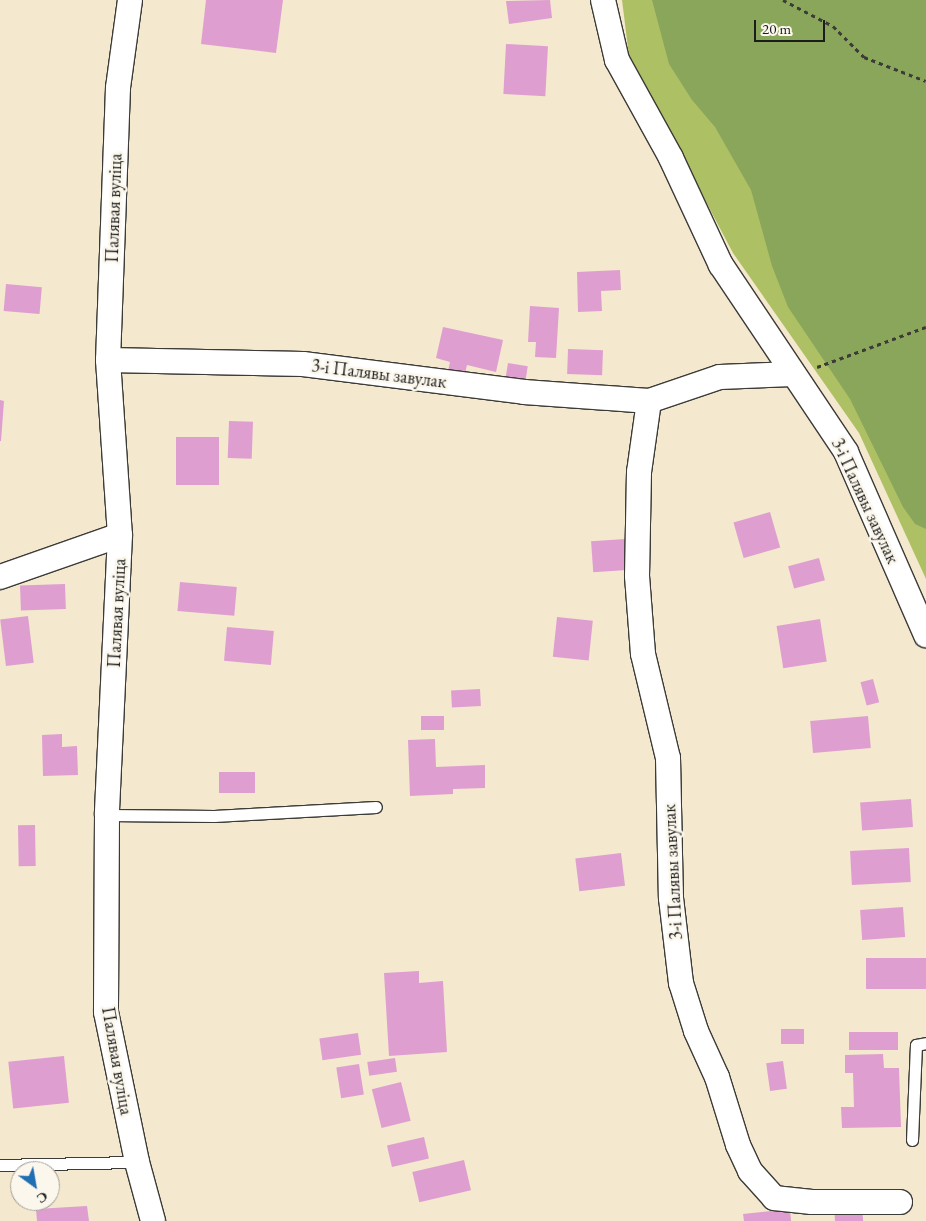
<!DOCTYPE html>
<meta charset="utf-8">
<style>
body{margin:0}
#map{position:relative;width:926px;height:1221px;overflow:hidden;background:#f4e8cf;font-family:"EB Garamond",serif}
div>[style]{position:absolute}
.green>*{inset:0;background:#aec064}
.forest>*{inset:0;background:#8aa65a}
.building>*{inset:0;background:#df9ed0;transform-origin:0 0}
.path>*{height:3px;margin-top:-1.5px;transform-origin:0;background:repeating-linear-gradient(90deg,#3c3b37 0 4px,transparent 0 8px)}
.roads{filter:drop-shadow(1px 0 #3c3b37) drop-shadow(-1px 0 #3c3b37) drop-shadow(0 1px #3c3b37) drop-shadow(0 -1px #3c3b37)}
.service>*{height:11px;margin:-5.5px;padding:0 5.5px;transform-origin:5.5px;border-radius:5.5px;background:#fff}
.minor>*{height:24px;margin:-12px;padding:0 12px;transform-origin:12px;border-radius:12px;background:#fff}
span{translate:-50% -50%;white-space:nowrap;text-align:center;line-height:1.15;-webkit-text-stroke:5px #fbf7ec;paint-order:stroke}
.street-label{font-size:18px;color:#1c1c1c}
.north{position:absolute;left:10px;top:1161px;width:50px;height:50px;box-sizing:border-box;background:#fbf7ec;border:1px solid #a29f99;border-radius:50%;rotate:148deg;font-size:14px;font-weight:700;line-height:20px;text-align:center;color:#1c1c1c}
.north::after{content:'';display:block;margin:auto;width:18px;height:22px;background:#1f6fb2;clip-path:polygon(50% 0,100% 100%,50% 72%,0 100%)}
.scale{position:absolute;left:754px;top:20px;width:71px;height:22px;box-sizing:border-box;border:2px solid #1c1c1c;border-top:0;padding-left:6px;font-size:15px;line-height:18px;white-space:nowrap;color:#1c1c1c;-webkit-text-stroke:4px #fbf7ec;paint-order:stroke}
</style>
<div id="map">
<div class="green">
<i style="clip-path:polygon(622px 0,926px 0,926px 579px,859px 433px,733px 253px,629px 56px)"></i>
</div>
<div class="forest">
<i style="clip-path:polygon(652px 0,926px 0,926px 529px,915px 524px,903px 507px,850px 399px,788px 307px,772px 266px,751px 190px,715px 127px,692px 100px,669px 64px)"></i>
</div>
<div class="building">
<i style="clip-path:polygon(206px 0,283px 0,276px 53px,201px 44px)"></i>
<i style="clip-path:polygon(550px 0,552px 18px,509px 24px,506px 1px)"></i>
<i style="left:506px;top:44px;width:42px;height:50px;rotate:3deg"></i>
<i style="clip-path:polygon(620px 270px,621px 290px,601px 291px,602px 311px,578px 312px,577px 272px)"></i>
<i style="left:6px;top:284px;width:36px;height:27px;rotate:5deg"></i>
<i style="clip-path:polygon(530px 306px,559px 308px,556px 358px,535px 357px,536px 342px,528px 342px)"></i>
<i style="clip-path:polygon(443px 327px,503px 340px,496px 372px,467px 365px,465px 374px,448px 371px,450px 362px,436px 358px)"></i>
<i style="left:568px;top:349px;width:35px;height:25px;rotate:2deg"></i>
<i style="left:508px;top:363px;width:20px;height:14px;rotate:9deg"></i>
<i style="clip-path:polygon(0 400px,4px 401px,1px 441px,0 441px)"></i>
<i style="left:229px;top:421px;width:24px;height:37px;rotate:2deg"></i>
<i style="left:176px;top:437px;width:43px;height:48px"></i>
<i style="left:770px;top:512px;width:37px;height:38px;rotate:74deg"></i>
<i style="left:625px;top:539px;width:31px;height:34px;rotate:86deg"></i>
<i style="left:819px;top:558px;width:23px;height:32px;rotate:75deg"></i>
<i style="left:180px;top:582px;width:57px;height:29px;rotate:5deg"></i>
<i style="left:65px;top:584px;width:25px;height:45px;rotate:88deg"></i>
<i style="left:28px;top:616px;width:47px;height:28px;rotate:83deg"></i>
<i style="left:557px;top:617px;width:36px;height:40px;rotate:6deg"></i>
<i style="left:820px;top:619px;width:43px;height:44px;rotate:81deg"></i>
<i style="left:227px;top:627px;width:47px;height:34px;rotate:5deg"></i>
<i style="left:873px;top:679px;width:24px;height:13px;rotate:75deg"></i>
<i style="left:480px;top:689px;width:17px;height:29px;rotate:87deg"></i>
<i style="left:444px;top:716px;width:14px;height:23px;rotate:90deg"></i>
<i style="left:868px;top:716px;width:32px;height:58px;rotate:85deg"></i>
<i style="clip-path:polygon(62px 734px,62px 747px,77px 746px,78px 775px,43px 776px,42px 735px)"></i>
<i style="clip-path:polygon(435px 739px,436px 767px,485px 765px,485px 788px,453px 789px,453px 794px,410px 796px,408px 740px)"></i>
<i style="left:219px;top:772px;width:36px;height:21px"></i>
<i style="left:911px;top:799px;width:28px;height:51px;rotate:86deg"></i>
<i style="left:35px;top:825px;width:41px;height:17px;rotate:89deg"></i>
<i style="left:909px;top:848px;width:34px;height:59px;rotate:87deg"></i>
<i style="left:621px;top:853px;width:33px;height:46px;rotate:83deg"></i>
<i style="left:903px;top:907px;width:30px;height:43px;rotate:86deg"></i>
<i style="left:926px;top:958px;width:31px;height:60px;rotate:90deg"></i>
<i style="clip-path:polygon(419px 971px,419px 983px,443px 981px,447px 1052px,389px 1056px,384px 973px)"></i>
<i style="left:781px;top:1029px;width:23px;height:15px"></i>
<i style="left:898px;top:1032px;width:18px;height:49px;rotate:90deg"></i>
<i style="left:358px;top:1033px;width:22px;height:39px;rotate:82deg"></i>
<i style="clip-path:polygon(883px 1054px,884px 1068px,899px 1068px,901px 1127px,842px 1128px,841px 1107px,854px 1107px,853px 1073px,845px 1073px,845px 1055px)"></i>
<i style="left:64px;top:1056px;width:47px;height:56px;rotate:84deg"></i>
<i style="left:395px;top:1058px;width:14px;height:28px;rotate:82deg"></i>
<i style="left:783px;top:1061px;width:28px;height:17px;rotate:82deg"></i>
<i style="left:359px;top:1064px;width:31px;height:23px;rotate:81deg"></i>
<i style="left:401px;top:1082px;width:40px;height:30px;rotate:76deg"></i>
<i style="left:424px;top:1137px;width:22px;height:38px;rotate:77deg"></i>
<i style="left:464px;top:1160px;width:31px;height:53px;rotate:77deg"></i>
<i style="left:862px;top:1205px;width:16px;height:28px;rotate:86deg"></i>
<i style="clip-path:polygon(87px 1206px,89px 1221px,37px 1221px,36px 1209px)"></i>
<i style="clip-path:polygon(790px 1209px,791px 1221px,744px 1221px,743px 1214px)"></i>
</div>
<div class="path">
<i style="left:783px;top:0;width:56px;rotate:27.5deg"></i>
<i style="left:833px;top:26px;width:44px;rotate:45deg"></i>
<i style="left:864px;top:57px;width:66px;rotate:21.2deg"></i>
<i style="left:817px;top:367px;width:116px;rotate:-20.2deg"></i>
</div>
<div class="roads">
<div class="service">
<i style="left:107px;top:815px;width:107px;rotate:0.5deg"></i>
<i style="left:214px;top:816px;width:162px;rotate:-3.2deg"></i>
<i style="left:912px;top:1140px;width:95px;rotate:-87.6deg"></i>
<i style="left:916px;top:1045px;width:10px;rotate:-11deg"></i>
<i style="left:0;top:1165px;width:137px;rotate:-1.3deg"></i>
</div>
<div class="minor">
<i style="left:130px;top:0;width:89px;rotate:97.8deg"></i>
<i style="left:118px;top:88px;width:272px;rotate:92.1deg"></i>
<i style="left:108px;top:360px;width:175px;rotate:86.1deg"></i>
<i style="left:120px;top:535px;width:280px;rotate:92.7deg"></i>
<i style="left:107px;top:815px;width:197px;rotate:90.3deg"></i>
<i style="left:106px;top:1012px;width:153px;rotate:78.3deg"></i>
<i style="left:137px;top:1162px;width:61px;rotate:74.8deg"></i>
<i style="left:603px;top:0;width:62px;rotate:76.9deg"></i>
<i style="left:617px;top:60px;width:112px;rotate:61.1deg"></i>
<i style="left:671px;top:158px;width:118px;rotate:65deg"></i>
<i style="left:721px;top:265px;width:225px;rotate:56.2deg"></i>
<i style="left:846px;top:452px;width:200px;rotate:66.4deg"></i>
<i style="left:108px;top:360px;width:195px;rotate:1.2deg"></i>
<i style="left:303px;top:364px;width:223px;rotate:7.2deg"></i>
<i style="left:524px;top:392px;width:125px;rotate:4.1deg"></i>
<i style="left:649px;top:401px;width:75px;rotate:-18.7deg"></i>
<i style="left:720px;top:377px;width:72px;rotate:-2.4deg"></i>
<i style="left:649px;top:401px;width:72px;rotate:98deg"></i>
<i style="left:639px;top:472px;width:104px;rotate:91.1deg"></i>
<i style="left:637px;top:576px;width:78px;rotate:85.6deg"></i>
<i style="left:643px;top:654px;width:107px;rotate:76.5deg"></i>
<i style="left:668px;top:758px;width:140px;rotate:88.8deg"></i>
<i style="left:671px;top:898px;width:86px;rotate:83.3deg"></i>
<i style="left:681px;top:983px;width:50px;rotate:72.6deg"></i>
<i style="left:696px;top:1031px;width:51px;rotate:65.5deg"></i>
<i style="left:717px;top:1077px;width:71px;rotate:72.8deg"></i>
<i style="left:738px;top:1145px;width:29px;rotate:65deg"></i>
<i style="left:750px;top:1171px;width:36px;rotate:48deg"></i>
<i style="left:774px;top:1198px;width:38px;rotate:6deg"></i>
<i style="left:812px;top:1202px;width:88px"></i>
<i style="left:0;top:577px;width:127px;rotate:-19.3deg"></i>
</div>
</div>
<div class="street-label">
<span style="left:114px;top:208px;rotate:-88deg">Палявая вуліца</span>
<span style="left:379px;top:374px;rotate:7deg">3-і Палявы завулак</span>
<span style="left:865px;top:501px;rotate:65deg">3-і Палявы завулак</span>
<span style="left:117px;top:613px;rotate:-87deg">Палявая вуліца</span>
<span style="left:673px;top:872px;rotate:-93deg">3-і Палявы завулак</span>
<span style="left:117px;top:1061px;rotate:80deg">Палявая вуліца</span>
</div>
<div class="north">С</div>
<div class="scale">20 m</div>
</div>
